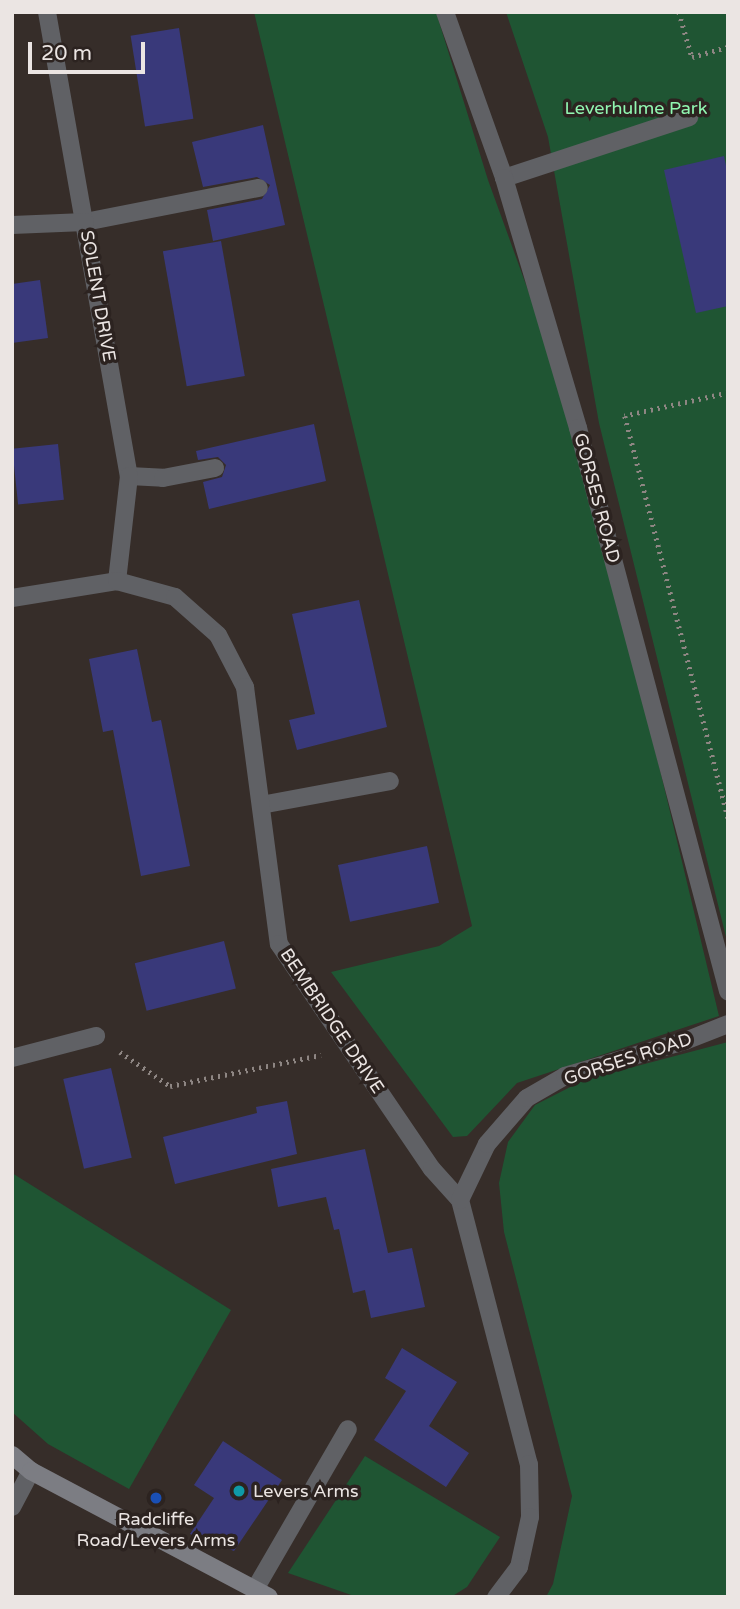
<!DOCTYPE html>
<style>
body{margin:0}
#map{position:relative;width:740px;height:1609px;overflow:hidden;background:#362d29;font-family:"Varela Round",sans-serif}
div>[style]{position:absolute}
.green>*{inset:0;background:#1f5533}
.building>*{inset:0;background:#39397a;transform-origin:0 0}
.path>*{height:4.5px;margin-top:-2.25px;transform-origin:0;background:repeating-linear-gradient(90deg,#8e8683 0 2px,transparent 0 7px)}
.lane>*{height:18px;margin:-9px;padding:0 9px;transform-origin:9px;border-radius:9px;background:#606165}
.street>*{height:18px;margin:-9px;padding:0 9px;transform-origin:9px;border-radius:9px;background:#606165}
.secondary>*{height:18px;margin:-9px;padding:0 9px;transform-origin:9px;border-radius:9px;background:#7c7d83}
.dots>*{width:19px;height:19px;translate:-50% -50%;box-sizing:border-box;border:4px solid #2c2320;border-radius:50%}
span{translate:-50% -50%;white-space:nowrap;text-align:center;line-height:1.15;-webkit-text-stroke:7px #2c2320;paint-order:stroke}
.park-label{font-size:18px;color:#91f7b1}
.street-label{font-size:18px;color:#ebe5e3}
.poi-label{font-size:18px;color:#ebe5e3}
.left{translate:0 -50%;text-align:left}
.frame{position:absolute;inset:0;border:14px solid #ebe5e3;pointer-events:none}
.scale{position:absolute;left:28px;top:42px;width:117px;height:32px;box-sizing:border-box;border:4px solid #ebe5e3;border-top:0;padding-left:9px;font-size:21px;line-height:24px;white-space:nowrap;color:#ebe5e3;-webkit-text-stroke:5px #2c2320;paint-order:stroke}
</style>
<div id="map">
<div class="green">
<i style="clip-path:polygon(254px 12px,436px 12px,488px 180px,578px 428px,719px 1016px,517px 1083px,467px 1136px,453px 1137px,331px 972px,439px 946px,472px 926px)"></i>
<i style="clip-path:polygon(506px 12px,728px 12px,728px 945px,599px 423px,548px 137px)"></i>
<i style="clip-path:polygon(728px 1042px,728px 1597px,546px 1597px,553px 1584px,572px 1496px,504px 1232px,499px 1183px,508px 1142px,535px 1105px,584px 1080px)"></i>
<i style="clip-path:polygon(12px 1173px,231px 1310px,129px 1489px,48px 1444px,12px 1412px)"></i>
<i style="clip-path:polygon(365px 1456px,500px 1537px,467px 1587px,451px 1597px,357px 1597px,288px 1573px)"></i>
</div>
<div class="building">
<i style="left:179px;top:28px;width:92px;height:49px;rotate:81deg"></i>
<i style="clip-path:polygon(263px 125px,285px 225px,213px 241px,207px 210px,262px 199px,270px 185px,257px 177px,203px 187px,192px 142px)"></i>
<i style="clip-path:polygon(724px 156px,728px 175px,728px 306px,696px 313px,664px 170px)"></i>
<i style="left:221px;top:241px;width:137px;height:59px;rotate:80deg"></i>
<i style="clip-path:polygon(40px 280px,48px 338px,12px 343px,12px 284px)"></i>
<i style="clip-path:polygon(314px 424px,326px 481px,209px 509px,203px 482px,222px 477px,226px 465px,218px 457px,198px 460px,196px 451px)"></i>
<i style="left:58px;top:444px;width:56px;height:46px;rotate:84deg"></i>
<i style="clip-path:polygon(359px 600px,387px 727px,297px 750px,289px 720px,315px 714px,292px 614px)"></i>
<i style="clip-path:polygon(137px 649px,152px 722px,161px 720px,190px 866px,141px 876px,113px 730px,103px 732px,89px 659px)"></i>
<i style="left:427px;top:846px;width:58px;height:91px;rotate:78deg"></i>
<i style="left:224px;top:941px;width:49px;height:92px;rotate:76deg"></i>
<i style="left:111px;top:1068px;width:92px;height:49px;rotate:77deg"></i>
<i style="clip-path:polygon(287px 1101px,297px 1154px,175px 1184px,163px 1137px,257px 1113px,256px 1107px)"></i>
<i style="clip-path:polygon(365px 1149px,388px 1253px,412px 1248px,425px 1307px,371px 1318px,365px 1290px,353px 1293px,339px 1229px,334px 1230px,326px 1197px,278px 1207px,271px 1169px)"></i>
<i style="clip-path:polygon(402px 1348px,457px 1382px,429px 1426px,469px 1453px,446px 1487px,374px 1440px,406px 1391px,385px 1378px)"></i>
<i style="clip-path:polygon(223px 1441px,282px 1480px,234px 1551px,190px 1534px,214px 1498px,194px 1485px)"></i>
</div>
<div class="path">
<i style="left:679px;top:12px;width:47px;rotate:73.9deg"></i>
<i style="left:692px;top:57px;width:37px;rotate:-16deg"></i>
<i style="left:728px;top:393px;width:106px;rotate:167.4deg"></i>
<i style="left:625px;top:416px;width:415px;rotate:75.6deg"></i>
<i style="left:120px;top:1052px;width:60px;rotate:34.2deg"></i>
<i style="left:170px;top:1086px;width:154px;rotate:-11.6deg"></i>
</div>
<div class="lane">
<i style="left:504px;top:178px;width:195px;rotate:-18.2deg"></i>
<i style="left:85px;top:222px;width:177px;rotate:-11.1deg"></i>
<i style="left:129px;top:476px;width:34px;rotate:3deg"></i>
<i style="left:163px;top:478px;width:53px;rotate:-10.9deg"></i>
<i style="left:261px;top:805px;width:131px;rotate:-10.5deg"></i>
<i style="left:12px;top:1058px;width:87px;rotate:-14.7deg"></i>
<i style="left:254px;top:1591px;width:187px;rotate:-59.9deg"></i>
</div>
<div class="street">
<i style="left:47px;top:12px;width:471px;rotate:80deg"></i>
<i style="left:129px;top:476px;width:106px;rotate:96.5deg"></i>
<i style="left:445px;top:12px;width:176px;rotate:70.4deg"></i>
<i style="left:504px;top:178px;width:261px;rotate:73.5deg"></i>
<i style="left:578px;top:428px;width:583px;rotate:75.08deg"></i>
<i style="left:12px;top:225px;width:73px;rotate:-2.4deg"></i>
<i style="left:12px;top:598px;width:106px;rotate:-9.2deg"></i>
<i style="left:117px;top:581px;width:60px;rotate:15.4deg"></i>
<i style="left:175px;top:597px;width:57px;rotate:41.5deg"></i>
<i style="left:218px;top:635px;width:59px;rotate:62.6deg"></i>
<i style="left:245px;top:687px;width:259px;rotate:82.5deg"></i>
<i style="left:279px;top:944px;width:272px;rotate:55.8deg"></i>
<i style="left:432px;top:1169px;width:42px;rotate:47.9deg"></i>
<i style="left:460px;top:1200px;width:273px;rotate:75.4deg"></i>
<i style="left:529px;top:1464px;width:53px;rotate:88.9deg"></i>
<i style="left:530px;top:1517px;width:51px;rotate:102.4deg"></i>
<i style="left:519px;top:1567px;width:38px;rotate:127deg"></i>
<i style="left:460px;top:1200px;width:62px;rotate:-64.3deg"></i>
<i style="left:487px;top:1144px;width:61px;rotate:-49deg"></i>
<i style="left:527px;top:1098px;width:44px;rotate:-30.1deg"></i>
<i style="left:565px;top:1076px;width:125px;rotate:-16.3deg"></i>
<i style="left:685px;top:1041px;width:46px;rotate:-21.6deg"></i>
<i style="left:12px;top:1507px;width:41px;rotate:-62.2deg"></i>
</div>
<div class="secondary">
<i style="left:12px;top:1455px;width:25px;rotate:40deg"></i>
<i style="left:31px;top:1471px;width:269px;rotate:27.9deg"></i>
</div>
<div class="dots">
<i style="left:239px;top:1491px;background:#0f9aa8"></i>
<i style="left:156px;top:1498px;background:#1a4fb4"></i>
</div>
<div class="park-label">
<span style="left:636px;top:108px">Leverhulme Park</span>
</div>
<div class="street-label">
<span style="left:98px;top:296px;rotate:80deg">SOLENT DRIVE</span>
<span style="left:597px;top:498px;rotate:75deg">GORSES ROAD</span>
<span style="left:332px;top:1021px;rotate:56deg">BEMBRIDGE DRIVE</span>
<span style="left:628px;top:1059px;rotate:-18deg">GORSES ROAD</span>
</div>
<div class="poi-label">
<span class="left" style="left:253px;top:1491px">Levers Arms</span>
<span style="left:156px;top:1530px">Radcliffe<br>Road/Levers Arms</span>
</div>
<div class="frame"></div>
<div class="scale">20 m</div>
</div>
